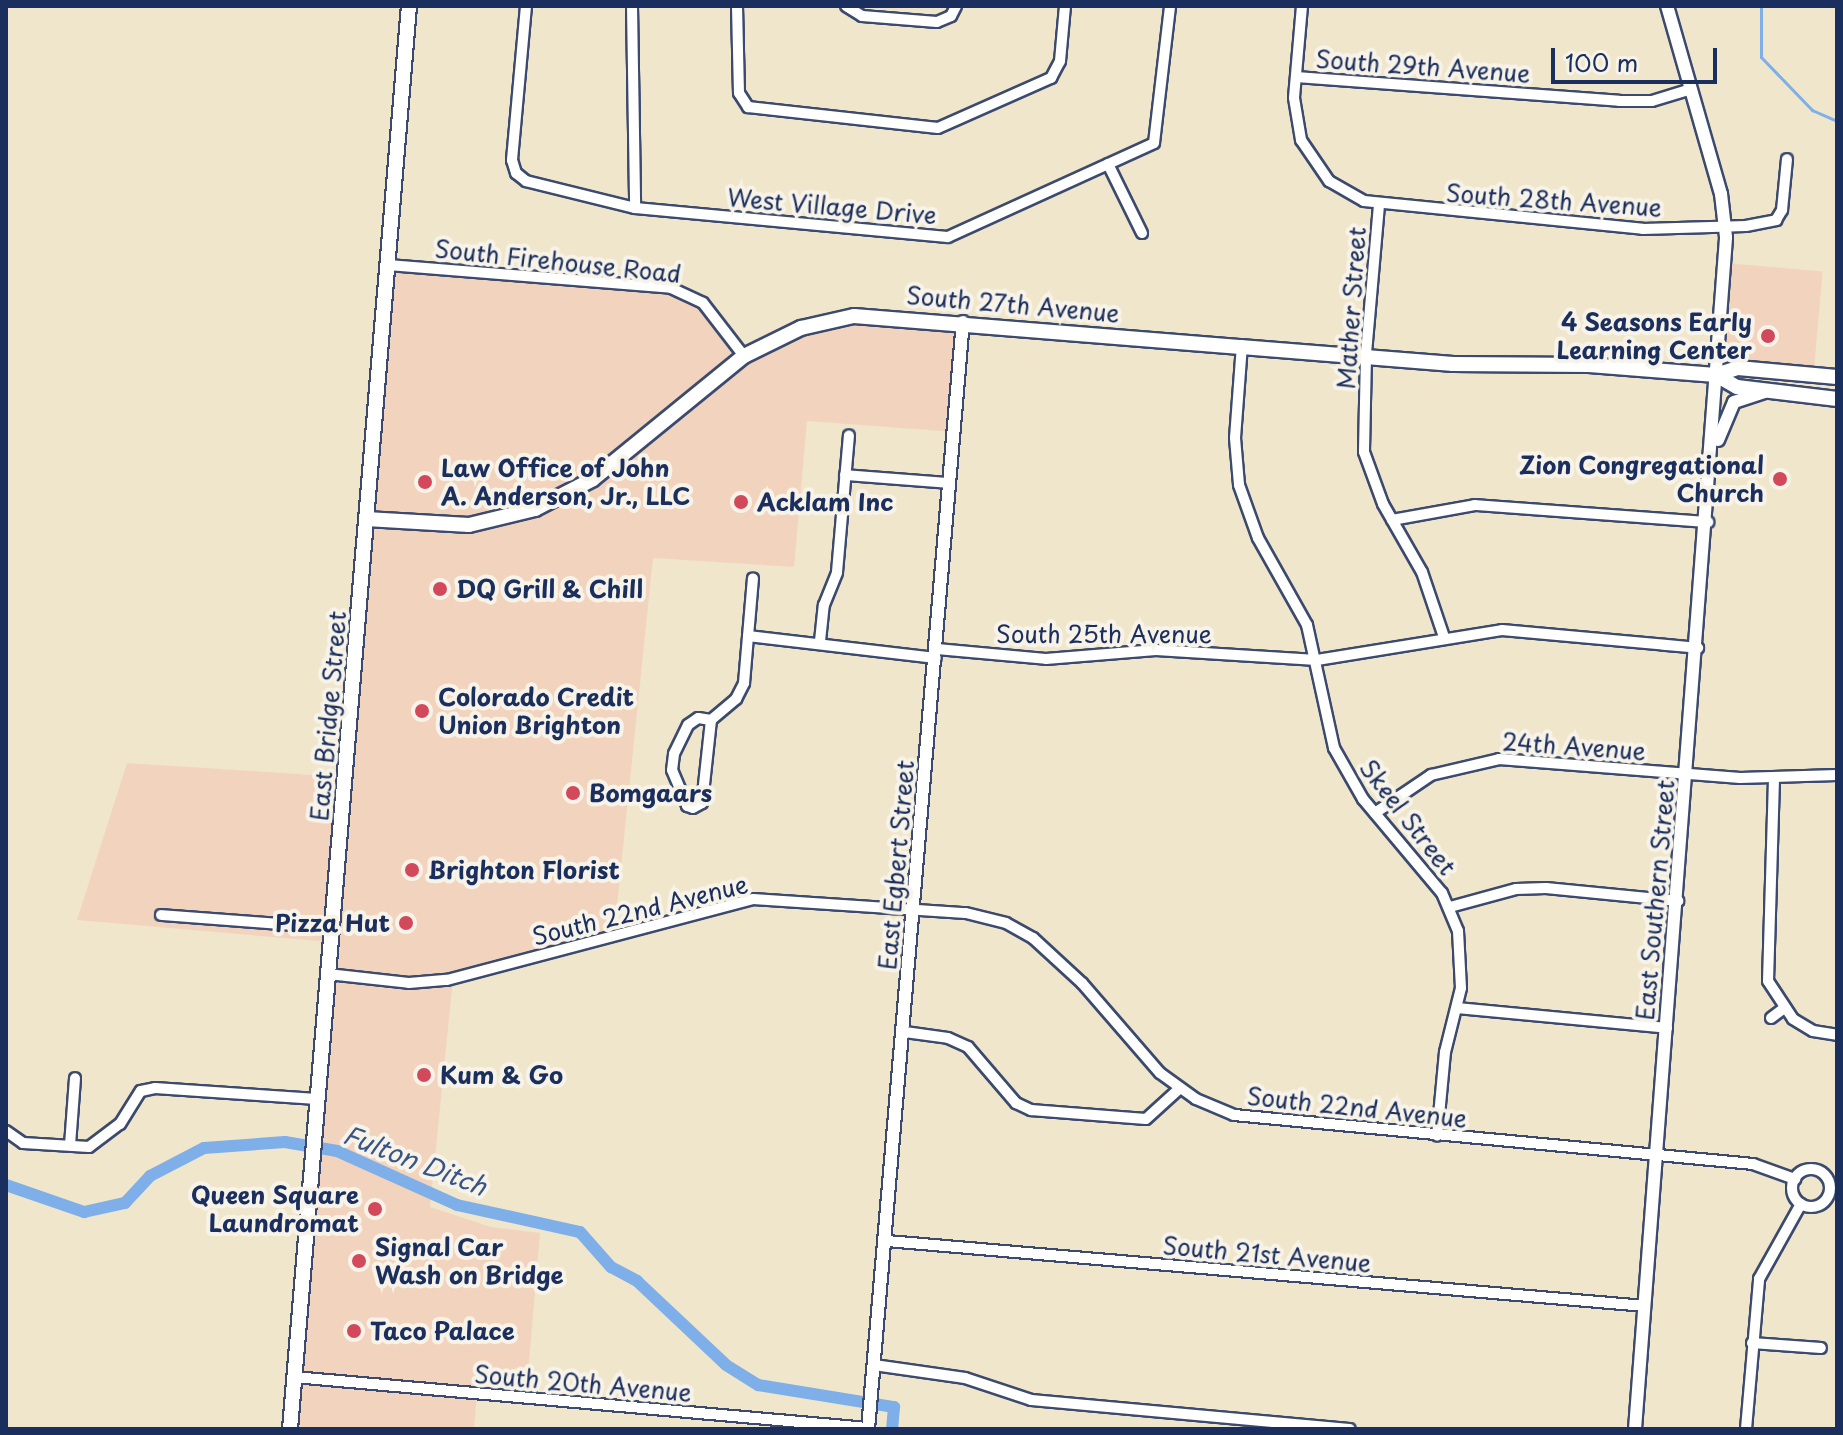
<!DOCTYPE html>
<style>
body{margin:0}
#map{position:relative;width:1843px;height:1435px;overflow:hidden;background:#f0e6cc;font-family:"Playpen Sans",sans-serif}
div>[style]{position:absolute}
.built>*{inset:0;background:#f2d4be;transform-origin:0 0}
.stream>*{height:3px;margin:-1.5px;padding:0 1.5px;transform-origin:1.5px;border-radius:1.5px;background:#7eafe9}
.canal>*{height:12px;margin:-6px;padding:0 6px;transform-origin:6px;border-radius:6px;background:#7eafe9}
.roads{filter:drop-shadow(2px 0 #3b4a6e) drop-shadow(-2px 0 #3b4a6e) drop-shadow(0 2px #3b4a6e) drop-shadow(0 -2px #3b4a6e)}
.minor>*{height:10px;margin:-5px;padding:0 5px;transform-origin:5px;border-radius:5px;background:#fff}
.minor>.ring{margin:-5px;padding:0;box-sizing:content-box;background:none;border:10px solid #fff;border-radius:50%}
.tertiary>*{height:12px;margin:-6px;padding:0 6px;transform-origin:6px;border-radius:6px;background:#fff}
.secondary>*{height:14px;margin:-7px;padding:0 7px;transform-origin:7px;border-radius:7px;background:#fff}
.dots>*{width:22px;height:22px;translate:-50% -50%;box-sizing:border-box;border:4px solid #f7f3e8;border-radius:50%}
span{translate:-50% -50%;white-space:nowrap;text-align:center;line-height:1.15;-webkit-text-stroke:8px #f7f3e8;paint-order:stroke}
.street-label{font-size:24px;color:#1b2f5e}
.poi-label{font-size:24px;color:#1b2f5e;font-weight:700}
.right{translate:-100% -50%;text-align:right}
.left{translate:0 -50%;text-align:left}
.water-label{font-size:26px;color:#395588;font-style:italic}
.frame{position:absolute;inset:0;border:8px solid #1b2f5e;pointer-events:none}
.scale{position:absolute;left:1551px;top:48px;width:166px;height:36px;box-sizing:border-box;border:4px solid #1b2f5e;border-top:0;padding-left:10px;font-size:24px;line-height:28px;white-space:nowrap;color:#1b2f5e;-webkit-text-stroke:6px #f7f3e8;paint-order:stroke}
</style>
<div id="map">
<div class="built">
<i style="left:1726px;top:263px;width:97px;height:112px;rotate:5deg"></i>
<i style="clip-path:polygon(388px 265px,671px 288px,692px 295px,744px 356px,836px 318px,963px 322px,954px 432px,807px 421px,794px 567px,653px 558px,614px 935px,453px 979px,430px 1207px,491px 1227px,540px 1233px,526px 1398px,477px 1394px,474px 1429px,290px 1429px,330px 942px,77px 920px,127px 763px,344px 777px)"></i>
</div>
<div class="stream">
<i style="left:1761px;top:6px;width:51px;rotate:90deg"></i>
<i style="left:1761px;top:57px;width:74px;rotate:46.1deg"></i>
<i style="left:1812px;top:110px;width:27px;rotate:24deg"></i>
</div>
<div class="canal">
<i style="left:6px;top:1185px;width:83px;rotate:19.1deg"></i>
<i style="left:84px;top:1212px;width:42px;rotate:-12.4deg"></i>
<i style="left:125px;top:1203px;width:37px;rotate:-47deg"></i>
<i style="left:150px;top:1176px;width:61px;rotate:-27.4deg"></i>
<i style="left:204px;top:1148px;width:81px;rotate:-4.2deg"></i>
<i style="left:285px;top:1142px;width:53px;rotate:9.8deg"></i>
<i style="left:337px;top:1151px;width:132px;rotate:24.2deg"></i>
<i style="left:457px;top:1205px;width:126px;rotate:12.4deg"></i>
<i style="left:580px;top:1232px;width:47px;rotate:48.5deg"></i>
<i style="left:611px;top:1267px;width:30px;rotate:28deg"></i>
<i style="left:637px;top:1281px;width:122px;rotate:43.3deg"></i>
<i style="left:726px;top:1365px;width:38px;rotate:32deg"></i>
<i style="left:758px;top:1385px;width:138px;rotate:9.2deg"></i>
<i style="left:894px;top:1407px;width:22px;rotate:95deg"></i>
</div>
<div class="roads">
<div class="minor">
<i style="left:526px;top:6px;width:155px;rotate:95.2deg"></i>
<i style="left:512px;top:160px;width:14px;rotate:73deg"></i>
<i style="left:516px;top:173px;width:13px;rotate:39deg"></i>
<i style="left:526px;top:181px;width:112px;rotate:13.9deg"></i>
<i style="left:635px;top:208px;width:314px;rotate:5.3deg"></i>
<i style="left:948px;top:237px;width:226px;rotate:-24.5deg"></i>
<i style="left:1154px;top:143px;width:138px;rotate:-83.3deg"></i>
<i style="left:632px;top:6px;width:202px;rotate:89.1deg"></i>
<i style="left:737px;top:6px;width:87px;rotate:88.7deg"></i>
<i style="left:739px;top:93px;width:17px;rotate:57deg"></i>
<i style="left:748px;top:107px;width:191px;rotate:6.3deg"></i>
<i style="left:938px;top:128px;width:124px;rotate:-23.9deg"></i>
<i style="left:1051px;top:78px;width:19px;rotate:-62deg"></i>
<i style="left:1060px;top:61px;width:55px;rotate:-84.8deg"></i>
<i style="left:846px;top:6px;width:19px;rotate:32deg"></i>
<i style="left:862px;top:16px;width:75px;rotate:4.6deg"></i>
<i style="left:937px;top:22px;width:15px;rotate:-23deg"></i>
<i style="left:951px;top:16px;width:11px;rotate:-63deg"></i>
<i style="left:1302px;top:6px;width:92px;rotate:95deg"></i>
<i style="left:1294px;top:98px;width:43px;rotate:80.5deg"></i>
<i style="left:1301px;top:140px;width:50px;rotate:55.7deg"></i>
<i style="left:1329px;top:181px;width:40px;rotate:29.7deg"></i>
<i style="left:1364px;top:201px;width:280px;rotate:5.7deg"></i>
<i style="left:1643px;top:229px;width:103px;rotate:-1.7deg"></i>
<i style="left:1746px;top:226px;width:31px;rotate:-11deg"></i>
<i style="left:1776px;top:220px;width:12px;rotate:-59deg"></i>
<i style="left:1782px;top:210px;width:51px;rotate:-84.4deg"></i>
<i style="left:1296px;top:77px;width:324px;rotate:4.2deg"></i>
<i style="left:1619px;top:101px;width:33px"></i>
<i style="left:1652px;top:101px;width:39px;rotate:-17deg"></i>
<i style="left:1108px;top:164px;width:77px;rotate:63.8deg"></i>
<i style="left:1379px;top:205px;width:151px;rotate:95deg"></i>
<i style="left:1366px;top:355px;width:97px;rotate:91.2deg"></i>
<i style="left:1364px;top:452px;width:55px;rotate:69.9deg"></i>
<i style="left:1383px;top:504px;width:78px;rotate:60.2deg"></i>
<i style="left:1422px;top:572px;width:69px;rotate:71.3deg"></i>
<i style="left:388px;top:265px;width:284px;rotate:4.6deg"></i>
<i style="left:671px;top:288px;width:35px;rotate:25deg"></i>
<i style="left:703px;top:303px;width:67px;rotate:52.3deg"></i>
<i style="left:1242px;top:345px;width:93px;rotate:94.3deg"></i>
<i style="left:1235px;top:438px;width:47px;rotate:85.1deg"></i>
<i style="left:1239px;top:485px;width:56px;rotate:70.3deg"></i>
<i style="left:1258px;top:538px;width:100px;rotate:60.6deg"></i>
<i style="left:1307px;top:625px;width:126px;rotate:77.6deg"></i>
<i style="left:1334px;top:748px;width:59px;rotate:60.4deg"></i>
<i style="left:1363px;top:799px;width:123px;rotate:50deg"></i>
<i style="left:1442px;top:893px;width:41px;rotate:67.2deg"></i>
<i style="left:1458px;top:931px;width:57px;rotate:87deg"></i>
<i style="left:1461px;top:988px;width:66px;rotate:104deg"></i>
<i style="left:1445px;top:1052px;width:84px;rotate:95.4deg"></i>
<i style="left:845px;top:475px;width:104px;rotate:4.4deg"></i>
<i style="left:1392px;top:520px;width:84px;rotate:-10.2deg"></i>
<i style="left:1475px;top:505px;width:234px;rotate:4.2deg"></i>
<i style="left:748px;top:636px;width:189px;rotate:6.7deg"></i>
<i style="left:820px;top:641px;width:36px;rotate:-84deg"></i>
<i style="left:824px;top:605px;width:35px;rotate:-68deg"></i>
<i style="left:837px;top:572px;width:137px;rotate:-85deg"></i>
<i style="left:937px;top:649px;width:109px;rotate:5.2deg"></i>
<i style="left:1046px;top:659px;width:110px;rotate:-4.7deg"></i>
<i style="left:1156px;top:650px;width:161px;rotate:3.6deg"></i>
<i style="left:1317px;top:660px;width:187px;rotate:-9.2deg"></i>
<i style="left:1502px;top:630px;width:197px;rotate:5.2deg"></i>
<i style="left:711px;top:720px;width:13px;rotate:-171deg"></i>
<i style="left:698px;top:718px;width:12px;rotate:145deg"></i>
<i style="left:688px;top:725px;width:32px;rotate:116deg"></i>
<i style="left:674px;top:754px;width:16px;rotate:97deg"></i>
<i style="left:672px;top:770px;width:39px;rotate:67deg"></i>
<i style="left:687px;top:806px;width:6px;rotate:18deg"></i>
<i style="left:693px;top:808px;width:10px;rotate:-29deg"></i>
<i style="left:702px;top:803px;width:83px;rotate:-83.8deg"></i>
<i style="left:711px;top:720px;width:33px;rotate:-40deg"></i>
<i style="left:736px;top:699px;width:18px;rotate:-63deg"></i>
<i style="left:744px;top:683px;width:105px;rotate:-85.1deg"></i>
<i style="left:1774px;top:779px;width:202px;rotate:91.7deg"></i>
<i style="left:1768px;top:981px;width:45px;rotate:56.7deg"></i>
<i style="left:1793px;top:1019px;width:23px;rotate:31deg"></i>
<i style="left:1813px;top:1031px;width:24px;rotate:9deg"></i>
<i style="left:1375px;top:813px;width:68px;rotate:-34.2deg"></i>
<i style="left:1431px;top:775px;width:70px;rotate:-13.2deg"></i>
<i style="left:1499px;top:759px;width:242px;rotate:4.5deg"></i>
<i style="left:1740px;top:778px;width:97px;rotate:-1.8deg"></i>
<i style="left:1450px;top:907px;width:68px;rotate:-15.3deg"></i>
<i style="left:1516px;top:889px;width:30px;rotate:-2deg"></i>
<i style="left:1546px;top:888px;width:133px;rotate:5.6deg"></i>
<i style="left:161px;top:915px;width:171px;rotate:4.3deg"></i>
<i style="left:328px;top:974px;width:81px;rotate:6.3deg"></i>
<i style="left:409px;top:983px;width:38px;rotate:-5deg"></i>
<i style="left:447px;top:980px;width:317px;rotate:-14.8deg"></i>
<i style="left:753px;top:899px;width:213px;rotate:3.8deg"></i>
<i style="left:966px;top:913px;width:41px;rotate:14deg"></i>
<i style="left:1006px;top:923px;width:31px;rotate:29deg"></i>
<i style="left:1033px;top:938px;width:67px;rotate:42.6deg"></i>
<i style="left:1082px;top:983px;width:119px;rotate:49.1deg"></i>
<i style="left:1160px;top:1073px;width:44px;rotate:35.8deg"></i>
<i style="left:1196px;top:1099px;width:41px;rotate:22.8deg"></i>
<i style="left:1234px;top:1115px;width:521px;rotate:5.39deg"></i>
<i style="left:1753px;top:1164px;width:45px;rotate:19.7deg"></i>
<i style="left:1457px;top:1008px;width:211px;rotate:5.4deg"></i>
<i style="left:1771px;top:1018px;width:15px;rotate:-37deg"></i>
<i style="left:905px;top:1032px;width:43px;rotate:7.9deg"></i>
<i style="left:948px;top:1038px;width:22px;rotate:24deg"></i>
<i style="left:968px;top:1047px;width:74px;rotate:49.4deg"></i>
<i style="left:1016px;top:1103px;width:17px;rotate:25deg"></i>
<i style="left:1031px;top:1110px;width:115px;rotate:4.5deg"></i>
<i style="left:1146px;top:1119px;width:45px;rotate:-42.3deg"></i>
<i style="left:6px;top:1131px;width:21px;rotate:35deg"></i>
<i style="left:23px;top:1143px;width:66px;rotate:3.5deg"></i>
<i style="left:89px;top:1147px;width:39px;rotate:-37deg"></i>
<i style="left:120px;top:1124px;width:39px;rotate:-58deg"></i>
<i style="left:141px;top:1091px;width:14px;rotate:-12deg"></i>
<i style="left:155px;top:1088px;width:162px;rotate:3.9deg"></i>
<i style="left:70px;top:1145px;width:67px;rotate:-85.7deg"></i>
<i class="ring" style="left:1792px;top:1169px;width:28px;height:28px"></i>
<i style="left:887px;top:1241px;width:761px;rotate:4.9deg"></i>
<i style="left:1752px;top:1343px;width:69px;rotate:4.1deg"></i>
<i style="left:874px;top:1365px;width:92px;rotate:8.1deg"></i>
<i style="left:965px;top:1378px;width:70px;rotate:18.4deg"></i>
<i style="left:1031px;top:1400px;width:320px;rotate:5.2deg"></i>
<i style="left:294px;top:1377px;width:576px;rotate:5.08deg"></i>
<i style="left:1746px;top:1429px;width:151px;rotate:-85deg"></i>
<i style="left:1759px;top:1279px;width:86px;rotate:-60.8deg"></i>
</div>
<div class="tertiary">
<i style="left:1718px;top:440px;width:41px;rotate:-67.2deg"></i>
<i style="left:1734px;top:402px;width:32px;rotate:-18deg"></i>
<i style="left:868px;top:1429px;width:1111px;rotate:-85.1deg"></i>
<i style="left:1635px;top:1429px;width:1195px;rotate:-85.63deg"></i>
<i style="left:1726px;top:237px;width:43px;rotate:-96.6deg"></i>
<i style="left:1721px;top:194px;width:196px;rotate:-106deg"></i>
</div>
<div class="secondary">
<i style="left:1716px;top:375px;width:24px;rotate:30deg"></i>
<i style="left:1737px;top:387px;width:101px;rotate:6.8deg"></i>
<i style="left:366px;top:519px;width:103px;rotate:3.3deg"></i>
<i style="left:469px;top:525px;width:68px;rotate:-13.6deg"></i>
<i style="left:535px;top:509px;width:65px;rotate:-27.3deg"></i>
<i style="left:593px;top:479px;width:195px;rotate:-39.2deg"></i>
<i style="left:744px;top:356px;width:64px;rotate:-26.2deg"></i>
<i style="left:801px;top:328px;width:54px;rotate:-12.8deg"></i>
<i style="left:854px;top:316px;width:601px;rotate:4.58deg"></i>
<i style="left:1453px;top:364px;width:136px;rotate:0.4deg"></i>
<i style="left:1589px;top:365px;width:127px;rotate:4.5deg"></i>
<i style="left:1716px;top:375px;width:23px;rotate:-18deg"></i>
<i style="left:1738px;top:368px;width:99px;rotate:5.2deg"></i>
<i style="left:290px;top:1429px;width:1428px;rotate:-85.22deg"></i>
</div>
</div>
<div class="dots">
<i style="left:1768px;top:336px;background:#d1495b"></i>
<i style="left:1780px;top:479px;background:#d1495b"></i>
<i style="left:425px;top:482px;background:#d1495b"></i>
<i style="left:741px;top:502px;background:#d1495b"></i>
<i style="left:440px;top:589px;background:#d1495b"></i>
<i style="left:422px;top:711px;background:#d1495b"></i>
<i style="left:573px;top:793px;background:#d1495b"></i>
<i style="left:412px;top:870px;background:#d1495b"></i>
<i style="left:406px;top:923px;background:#d1495b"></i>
<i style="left:424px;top:1075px;background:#d1495b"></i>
<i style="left:375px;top:1209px;background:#d1495b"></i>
<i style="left:359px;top:1261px;background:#d1495b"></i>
<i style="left:354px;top:1331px;background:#d1495b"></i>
</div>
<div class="street-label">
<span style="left:1423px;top:66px;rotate:4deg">South 29th Avenue</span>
<span style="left:1554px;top:200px;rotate:4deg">South 28th Avenue</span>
<span style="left:832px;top:206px;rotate:5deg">West Village Drive</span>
<span style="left:558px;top:261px;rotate:6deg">South Firehouse Road</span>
<span style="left:1013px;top:304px;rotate:5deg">South 27th Avenue</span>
<span style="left:1351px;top:308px;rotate:-86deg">Mather Street</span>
<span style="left:1104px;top:634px">South 25th Avenue</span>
<span style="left:328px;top:716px;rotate:-85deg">East Bridge Street</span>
<span style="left:1574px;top:746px;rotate:4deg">24th Avenue</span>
<span style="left:1408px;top:817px;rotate:52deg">Skeel Street</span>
<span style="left:896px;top:865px;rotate:-85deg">East Egbert Street</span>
<span style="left:1655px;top:900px;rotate:-85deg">East Southern Street</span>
<span style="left:640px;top:910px;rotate:-14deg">South 22nd Avenue</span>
<span style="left:1357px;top:1107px;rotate:6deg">South 22nd Avenue</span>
<span style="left:1267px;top:1254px;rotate:5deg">South 21st Avenue</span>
<span style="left:583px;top:1383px;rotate:5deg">South 20th Avenue</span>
</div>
<div class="poi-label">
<span class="right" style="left:1752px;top:336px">4 Seasons Early<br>Learning Center</span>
<span class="right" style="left:1764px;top:479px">Zion Congregational<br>Church</span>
<span class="left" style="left:441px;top:482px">Law Office of John<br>A. Anderson, Jr., LLC</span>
<span class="left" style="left:757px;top:502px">Acklam Inc</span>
<span class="left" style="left:456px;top:589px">DQ Grill &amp; Chill</span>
<span class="left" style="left:438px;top:711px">Colorado Credit<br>Union Brighton</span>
<span class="left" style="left:589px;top:793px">Bomgaars</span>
<span class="left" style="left:428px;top:870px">Brighton Florist</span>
<span class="right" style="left:390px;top:923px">Pizza Hut</span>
<span class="left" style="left:440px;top:1075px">Kum &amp; Go</span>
<span class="right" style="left:359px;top:1209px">Queen Square<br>Laundromat</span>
<span class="left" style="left:375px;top:1261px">Signal Car<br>Wash on Bridge</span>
<span class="left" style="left:370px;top:1331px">Taco Palace</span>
</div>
<div class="water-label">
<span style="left:415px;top:1160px;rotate:21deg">Fulton Ditch</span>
</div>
<div class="frame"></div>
<div class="scale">100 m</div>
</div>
